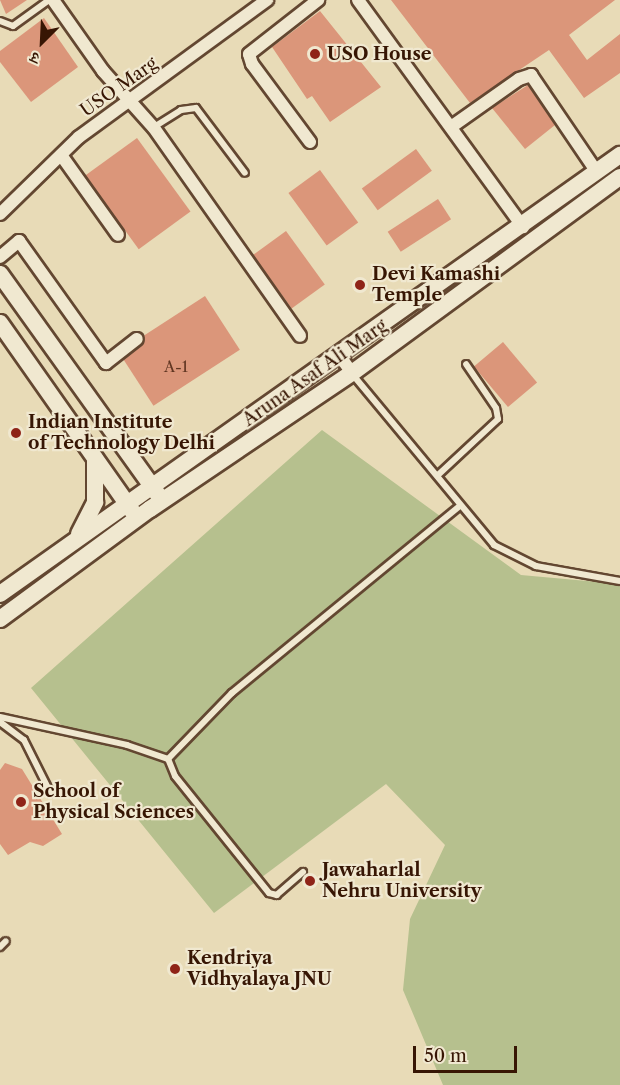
<!DOCTYPE html>
<meta charset="utf-8">
<style>
body{margin:0}
#map{position:relative;width:620px;height:1085px;overflow:hidden;background:#e8dbb7;font-family:"Libre Caslon Text","Noto Serif Devanagari",serif}
div>[style]{position:absolute}
.green>*{inset:0;background:#b6c08e}
.building>*{inset:0;background:#db967a;transform-origin:0 0}
.roads{filter:drop-shadow(2px 0 #634731) drop-shadow(-2px 0 #634731) drop-shadow(0 2px #634731) drop-shadow(0 -2px #634731)}
.lane>*{height:6px;margin:-3px;padding:0 3px;transform-origin:3px;border-radius:3px;background:#f0e8d0}
.street>*{height:12px;margin:-6px;padding:0 6px;transform-origin:6px;border-radius:6px;background:#f0e8d0}
.secondary>*{height:16px;margin:-8px;padding:0 8px;transform-origin:8px;border-radius:8px;background:#f0e8d0}
.dots>*{width:16px;height:16px;translate:-50% -50%;box-sizing:border-box;border:3px solid #f0e8d0;border-radius:50%}
span{translate:-50% -50%;white-space:nowrap;text-align:center;line-height:1.15;-webkit-text-stroke:4.5px #f0e8d0;paint-order:stroke}
.number-label{font-size:15px;color:#603622}
.number-label span{-webkit-text-stroke-width:0}
.poi-label{font-size:18px;color:#371604;font-weight:700}
.left{translate:0 -50%;text-align:left}
.street-label{font-size:18px;color:#371604}
.north{position:absolute;left:12px;top:12px;width:60px;height:60px;-webkit-text-stroke:4px #f0e8d0;paint-order:stroke;rotate:204deg;font-size:16px;font-weight:700;line-height:24px;text-align:center;color:#371604}
.north::after{content:'';display:block;margin:auto;width:21px;height:27px;background:#371604;clip-path:polygon(50% 0,100% 100%,50% 72%,0 100%)}
.scale{position:absolute;left:413px;top:1046px;width:104px;height:27px;box-sizing:border-box;border:3px solid #371604;border-top:0;padding-left:8px;font-size:18px;line-height:21px;white-space:nowrap;color:#371604;-webkit-text-stroke:4px #f0e8d0;paint-order:stroke}
</style>
<div id="map">
<div class="green">
<i style="clip-path:polygon(322px 430px,521px 575px,620px 584px,620px 1085px,443px 1085px,403px 990px,410px 919px,445px 845px,386px 784px,214px 913px,31px 688px)"></i>
</div>
<div class="building">
<i style="clip-path:polygon(0 0,27px 0,6px 14px)"></i>
<i style="clip-path:polygon(391px 0,615px 0,569px 35px,587px 60px,620px 34px,620px 73px,584px 98px,549px 50px,470px 103px)"></i>
<i style="clip-path:polygon(320px 11px,381px 87px,330px 122px,312px 96px,307px 99px,272px 47px)"></i>
<i style="clip-path:polygon(44px 18px,78px 67px,31px 102px,0 62px,0 51px)"></i>
<i style="clip-path:polygon(528px 85px,555px 125px,525px 149px,492px 108px)"></i>
<i style="left:137px;top:138px;width:91px;height:64px;rotate:54deg"></i>
<i style="left:416px;top:149px;width:27px;height:67px;rotate:54deg"></i>
<i style="left:320px;top:170px;width:65px;height:39px;rotate:54deg"></i>
<i style="left:438px;top:199px;width:24px;height:60px;rotate:57deg"></i>
<i style="left:286px;top:231px;width:66px;height:41px;rotate:54deg"></i>
<i style="left:205px;top:296px;width:64px;height:103px;rotate:57deg"></i>
<i style="left:503px;top:342px;width:53px;height:38px;rotate:50deg"></i>
<i style="clip-path:polygon(5px 763px,22px 769px,62px 834px,43px 846px,30px 842px,8px 855px,0 844px,0 770px)"></i>
</div>
<div class="roads">
<div class="lane">
<i style="left:0;top:21px;width:14px;rotate:21deg"></i>
<i style="left:13px;top:26px;width:44px;rotate:-35.8deg"></i>
<i style="left:154px;top:127px;width:32px;rotate:-32deg"></i>
<i style="left:181px;top:110px;width:15px;rotate:-8deg"></i>
<i style="left:196px;top:108px;width:81px;rotate:53deg"></i>
<i style="left:353px;top:375px;width:221px;rotate:50.3deg"></i>
<i style="left:494px;top:545px;width:47px;rotate:26.6deg"></i>
<i style="left:536px;top:566px;width:85px;rotate:10.1deg"></i>
<i style="left:438px;top:475px;width:82px;rotate:-43deg"></i>
<i style="left:498px;top:419px;width:11px;rotate:-100deg"></i>
<i style="left:496px;top:408px;width:53px;rotate:-124.3deg"></i>
<i style="left:0;top:717px;width:130px;rotate:12.4deg"></i>
<i style="left:127px;top:745px;width:43px;rotate:18.9deg"></i>
<i style="left:0;top:722px;width:30px;rotate:37deg"></i>
<i style="left:24px;top:740px;width:60px;rotate:63.4deg"></i>
<i style="left:303px;top:872px;width:35px;rotate:139deg"></i>
<i style="left:277px;top:895px;width:8px;rotate:-166deg"></i>
<i style="left:269px;top:893px;width:150px;rotate:-128.8deg"></i>
<i style="left:175px;top:776px;width:18px;rotate:-112deg"></i>
<i style="left:168px;top:759px;width:92px;rotate:-45.9deg"></i>
<i style="left:232px;top:693px;width:295px;rotate:-39.4deg"></i>
<i style="left:0;top:947px;width:8px;rotate:-45deg"></i>
</div>
<div class="street">
<i style="left:53px;top:0;width:87px;rotate:54.8deg"></i>
<i style="left:103px;top:71px;width:76px;rotate:48.2deg"></i>
<i style="left:154px;top:128px;width:254px;rotate:54.9deg"></i>
<i style="left:358px;top:0;width:281px;rotate:54deg"></i>
<i style="left:451px;top:127px;width:83px;rotate:-35.2deg"></i>
<i style="left:519px;top:79px;width:13px;rotate:-18deg"></i>
<i style="left:531px;top:75px;width:117px;rotate:55.8deg"></i>
<i style="left:310px;top:142px;width:97px;rotate:-126.6deg"></i>
<i style="left:252px;top:64px;width:10px;rotate:-107deg"></i>
<i style="left:249px;top:54px;width:88px;rotate:-38deg"></i>
<i style="left:61px;top:155px;width:98px;rotate:54.5deg"></i>
<i style="left:0;top:214px;width:110px;rotate:-44.3deg"></i>
<i style="left:79px;top:137px;width:233px;rotate:-36.1deg"></i>
<i style="left:0;top:257px;width:25px;rotate:-40deg"></i>
<i style="left:19px;top:241px;width:150px;rotate:54.5deg"></i>
<i style="left:106px;top:363px;width:39px;rotate:-38deg"></i>
<i style="left:339px;top:355px;width:22px;rotate:54deg"></i>
</div>
<div class="secondary">
<i style="left:0;top:274px;width:272px;rotate:54.4deg"></i>
<i style="left:0;top:323px;width:230px;rotate:54.9deg"></i>
<i style="left:79px;top:534px;width:36px;rotate:-63deg"></i>
<i style="left:95px;top:502px;width:43px;rotate:-90deg"></i>
<i style="left:0;top:594px;width:760px;rotate:-35.3deg"></i>
<i style="left:0;top:619px;width:186px;rotate:-36.3deg"></i>
<i style="left:150px;top:509px;width:244px;rotate:-34deg"></i>
<i style="left:352px;top:373px;width:332px;rotate:-36.2deg"></i>
</div>
</div>
<div class="dots">
<i style="left:315px;top:54px;background:#8f2418"></i>
<i style="left:360px;top:285px;background:#8f2418"></i>
<i style="left:16px;top:433px;background:#8f2418"></i>
<i style="left:21px;top:802px;background:#8f2418"></i>
<i style="left:310px;top:881px;background:#8f2418"></i>
<i style="left:175px;top:969px;background:#8f2418"></i>
</div>
<div class="number-label">
<span style="left:176px;top:367px">A-1</span>
</div>
<div class="poi-label">
<span class="left" style="left:327px;top:54px">USO House</span>
<span class="left" style="left:372px;top:285px">Devi Kamashi<br>Temple</span>
<span class="left" style="left:28px;top:433px">Indian Institute<br>of Technology Delhi</span>
<span class="left" style="left:33px;top:802px">School of<br>Physical Sciences</span>
<span class="left" style="left:322px;top:881px">Jawaharlal<br>Nehru University</span>
<span class="left" style="left:187px;top:969px">Kendriya<br>Vidhyalaya JNU</span>
</div>
<div class="street-label">
<span style="left:119px;top:87px;rotate:-35deg">USO Marg</span>
<span style="left:315px;top:373px;rotate:-35deg">Aruna Asaf Ali Marg</span>
</div>
<div class="north">उ</div>
<div class="scale">50 m</div>
</div>
